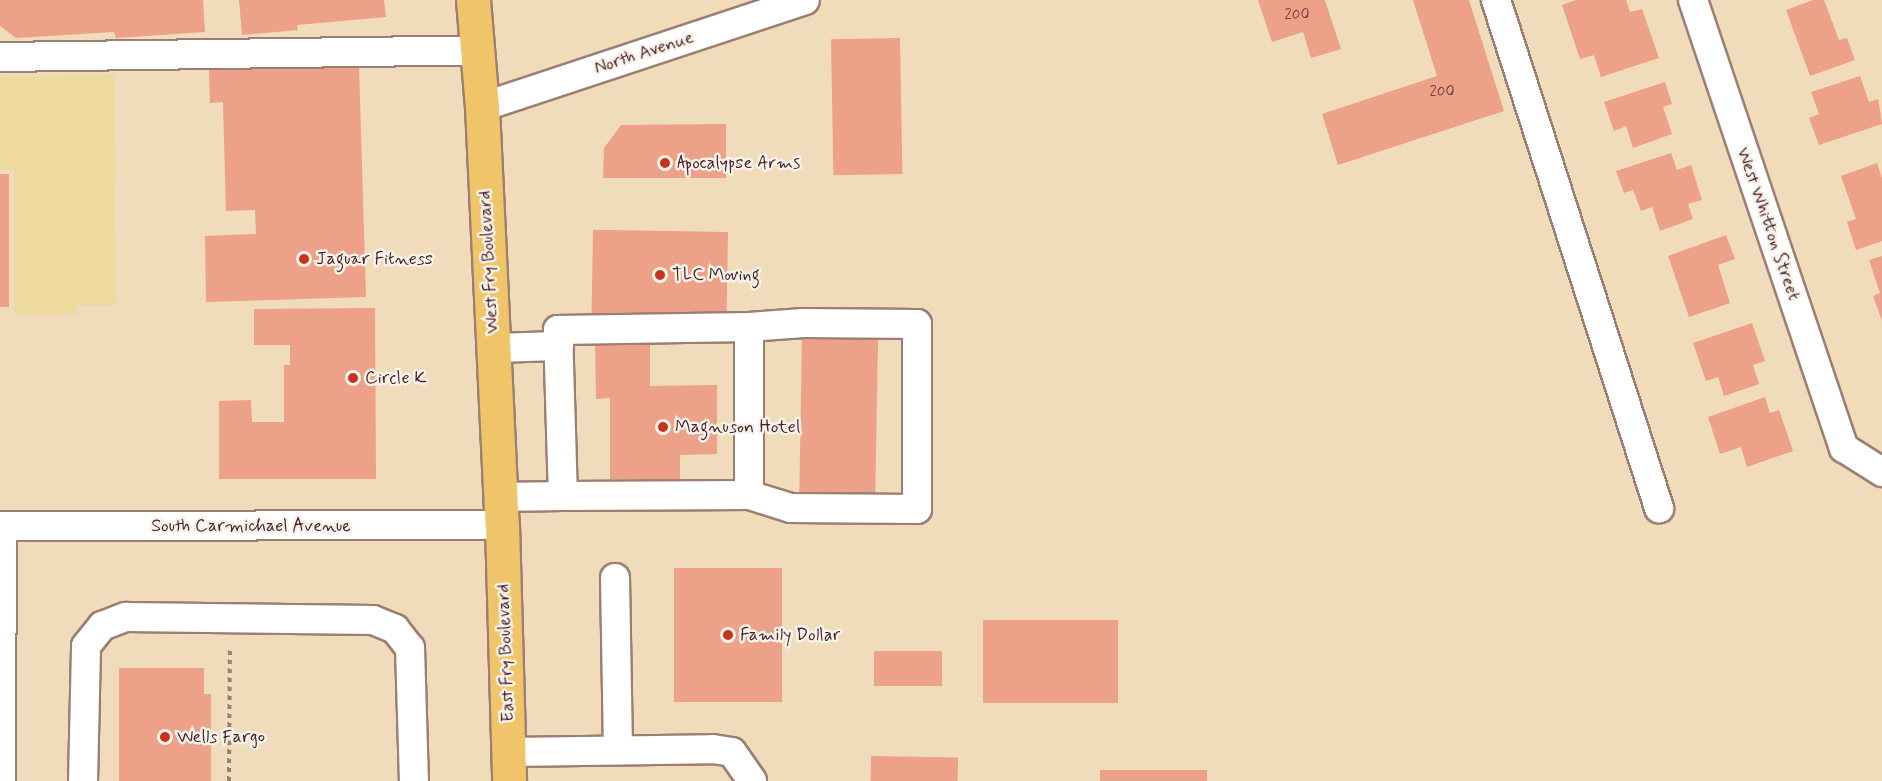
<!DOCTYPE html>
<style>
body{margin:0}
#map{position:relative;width:1882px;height:781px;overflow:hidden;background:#f0dcbb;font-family:Mynerve,sans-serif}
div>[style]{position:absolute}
.sand>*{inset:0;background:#eeda9e}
.building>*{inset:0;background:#eca188;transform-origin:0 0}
.path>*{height:4px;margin-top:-2px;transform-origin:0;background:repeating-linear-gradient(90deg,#9d7e73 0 4.5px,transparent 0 9px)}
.roads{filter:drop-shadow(2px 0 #9d7e73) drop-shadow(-2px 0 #9d7e73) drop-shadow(0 2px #9d7e73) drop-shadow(0 -2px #9d7e73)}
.minor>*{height:28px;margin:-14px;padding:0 14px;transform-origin:14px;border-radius:14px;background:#fff}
.major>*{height:33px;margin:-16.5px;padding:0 16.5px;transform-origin:16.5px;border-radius:16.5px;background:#f0c469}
.dots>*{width:16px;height:16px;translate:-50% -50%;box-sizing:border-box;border:3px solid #f7f3e8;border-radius:50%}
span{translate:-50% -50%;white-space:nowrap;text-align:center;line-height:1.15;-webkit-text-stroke:5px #f7f3e8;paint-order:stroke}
.number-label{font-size:15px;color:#724042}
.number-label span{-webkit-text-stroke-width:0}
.street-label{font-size:18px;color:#4a1f2b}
.poi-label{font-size:18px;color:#4a1f2b}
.left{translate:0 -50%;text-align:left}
</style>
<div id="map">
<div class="sand">
<i style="clip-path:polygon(114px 74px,116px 305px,76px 305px,76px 314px,14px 314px,14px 170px,0 169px,0 77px)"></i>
</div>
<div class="building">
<i style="clip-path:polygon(0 0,203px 0,205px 32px,116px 38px,114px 32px,16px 38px,0 26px)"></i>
<i style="clip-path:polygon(239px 0,384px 0,386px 17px,297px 25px,298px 30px,242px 35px)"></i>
<i style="clip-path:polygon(1258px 0,1325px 0,1341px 49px,1311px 58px,1303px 32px,1272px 42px)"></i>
<i style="clip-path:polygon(1413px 0,1469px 0,1504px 111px,1338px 165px,1322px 114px,1437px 76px)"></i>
<i style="clip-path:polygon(1576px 0,1626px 0,1630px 12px,1642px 9px,1659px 58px,1601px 77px,1594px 55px,1580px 59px,1562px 5px)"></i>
<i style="clip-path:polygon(1813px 0,1824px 0,1839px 40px,1847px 38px,1855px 60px,1810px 76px,1786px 10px)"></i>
<i style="left:900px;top:38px;width:136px;height:69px;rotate:89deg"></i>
<i style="clip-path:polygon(359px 65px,366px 297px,206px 302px,205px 236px,256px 234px,255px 210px,226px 211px,223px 102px,210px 103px,209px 70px)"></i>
<i style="clip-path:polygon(1860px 76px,1869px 102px,1878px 99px,1882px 124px,1819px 145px,1809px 118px,1819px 114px,1811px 92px)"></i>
<i style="clip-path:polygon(1665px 82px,1672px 104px,1663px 107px,1672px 134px,1633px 148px,1626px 126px,1614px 131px,1604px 102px)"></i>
<i style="clip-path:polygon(726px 124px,726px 178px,603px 178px,604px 148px,621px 125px)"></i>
<i style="clip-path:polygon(1671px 153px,1677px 170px,1691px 165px,1702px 200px,1688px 204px,1693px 219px,1660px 231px,1652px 207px,1641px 211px,1633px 190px,1624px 193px,1616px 171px)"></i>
<i style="clip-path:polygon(1877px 163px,1882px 178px,1882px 241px,1856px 250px,1847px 222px,1856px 219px,1841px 176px)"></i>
<i style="left:0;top:174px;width:9px;height:133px"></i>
<i style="left:728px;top:232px;width:84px;height:135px;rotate:91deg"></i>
<i style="clip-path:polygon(1726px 235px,1735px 259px,1718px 265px,1730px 303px,1689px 317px,1668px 256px)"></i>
<i style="clip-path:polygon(1882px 256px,1882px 321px,1873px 296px,1880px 293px,1869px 260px)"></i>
<i style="clip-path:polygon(375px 308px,376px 479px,219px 479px,219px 401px,251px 400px,252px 422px,284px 422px,284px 365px,290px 365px,290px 345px,254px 345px,254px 309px)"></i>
<i style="clip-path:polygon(1752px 323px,1765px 361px,1753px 365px,1759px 384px,1724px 396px,1718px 377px,1706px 381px,1693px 343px)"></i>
<i style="left:802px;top:339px;width:76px;height:164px;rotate:1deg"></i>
<i style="clip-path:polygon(595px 340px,650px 340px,650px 386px,717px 385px,717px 454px,680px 455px,680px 479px,610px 479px,610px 398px,596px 399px)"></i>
<i style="clip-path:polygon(1765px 397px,1770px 413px,1779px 410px,1793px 451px,1747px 467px,1741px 447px,1720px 454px,1708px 417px)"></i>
<i style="left:674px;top:568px;width:108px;height:134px"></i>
<i style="left:1118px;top:620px;width:83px;height:135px;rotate:90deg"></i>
<i style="left:874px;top:651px;width:68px;height:35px"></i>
<i style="clip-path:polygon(119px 668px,204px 668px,204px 694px,211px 694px,211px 781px,119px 781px)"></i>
<i style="left:871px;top:756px;width:87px;height:25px;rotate:1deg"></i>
<i style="left:1100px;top:770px;width:107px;height:11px"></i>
</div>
<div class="path">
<i style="left:229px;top:781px;width:135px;rotate:-89.6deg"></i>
</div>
<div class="roads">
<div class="minor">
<i style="left:1496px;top:0;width:534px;rotate:72.21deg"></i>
<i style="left:1693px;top:0;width:473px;rotate:71.4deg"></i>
<i style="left:1844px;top:448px;width:45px;rotate:32.3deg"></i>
<i style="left:0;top:57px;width:477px;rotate:-0.8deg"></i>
<i style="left:482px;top:107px;width:340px;rotate:-18.3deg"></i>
<i style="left:749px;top:327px;width:168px;rotate:90deg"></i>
<i style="left:494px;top:348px;width:65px;rotate:-1.8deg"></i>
<i style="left:500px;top:497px;width:63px;rotate:-0.9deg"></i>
<i style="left:563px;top:496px;width:186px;rotate:-0.3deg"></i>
<i style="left:749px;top:495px;width:44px;rotate:17.2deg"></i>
<i style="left:791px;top:508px;width:126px;rotate:0.5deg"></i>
<i style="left:917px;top:509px;width:185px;rotate:-90deg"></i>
<i style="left:917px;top:324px;width:114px;rotate:-179.5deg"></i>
<i style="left:803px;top:323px;width:54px;rotate:175.8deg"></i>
<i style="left:749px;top:327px;width:191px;rotate:179.1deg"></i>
<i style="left:558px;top:330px;width:166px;rotate:88.3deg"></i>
<i style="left:0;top:526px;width:502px;rotate:-0.11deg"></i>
<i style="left:615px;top:578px;width:172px;rotate:89deg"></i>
<i style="left:509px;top:752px;width:204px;rotate:-0.8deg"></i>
<i style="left:713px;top:749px;width:19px;rotate:9deg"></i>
<i style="left:732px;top:752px;width:35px;rotate:55deg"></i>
<i style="left:1px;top:781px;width:255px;rotate:-89.8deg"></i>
<i style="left:83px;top:781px;width:135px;rotate:-88.7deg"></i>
<i style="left:86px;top:646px;width:26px;rotate:-51deg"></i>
<i style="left:102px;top:626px;width:26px;rotate:-21deg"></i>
<i style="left:126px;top:617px;width:247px;rotate:0.7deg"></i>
<i style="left:373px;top:620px;width:24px;rotate:22deg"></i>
<i style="left:395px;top:629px;width:24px;rotate:52deg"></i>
<i style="left:410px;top:648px;width:133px;rotate:88.3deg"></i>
</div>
<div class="major">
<i style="left:473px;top:0;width:107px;rotate:85.2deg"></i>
<i style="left:482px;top:107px;width:418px;rotate:87.3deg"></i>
<i style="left:502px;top:525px;width:256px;rotate:88.4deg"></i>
</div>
</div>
<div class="dots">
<i style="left:665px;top:163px;background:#c8321e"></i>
<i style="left:304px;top:259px;background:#c8321e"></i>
<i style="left:660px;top:275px;background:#c8321e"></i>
<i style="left:353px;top:378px;background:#c8321e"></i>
<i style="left:663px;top:427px;background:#c8321e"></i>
<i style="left:728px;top:635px;background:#c8321e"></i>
<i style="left:165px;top:737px;background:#c8321e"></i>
</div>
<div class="number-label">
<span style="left:1297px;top:16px">200</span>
<span style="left:1442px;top:93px">200</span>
</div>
<div class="street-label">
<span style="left:644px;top:53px;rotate:-18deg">North Avenue</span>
<span style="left:1768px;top:224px;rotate:71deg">West Whitton Street</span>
<span style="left:489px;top:262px;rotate:-93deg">West Fry Boulevard</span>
<span style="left:251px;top:526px">South Carmichael Avenue</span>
<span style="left:506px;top:653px;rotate:-92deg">East Fry Boulevard</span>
</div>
<div class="poi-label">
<span class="left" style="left:677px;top:163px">Apocalypse Arms</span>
<span class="left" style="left:316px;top:259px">Jaguar Fitness</span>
<span class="left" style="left:672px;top:275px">TLC Moving</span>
<span class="left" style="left:365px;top:378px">Circle K</span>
<span class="left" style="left:675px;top:427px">Magnuson Hotel</span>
<span class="left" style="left:740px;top:635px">Family Dollar</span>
<span class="left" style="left:177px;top:737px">Wells Fargo</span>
</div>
</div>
